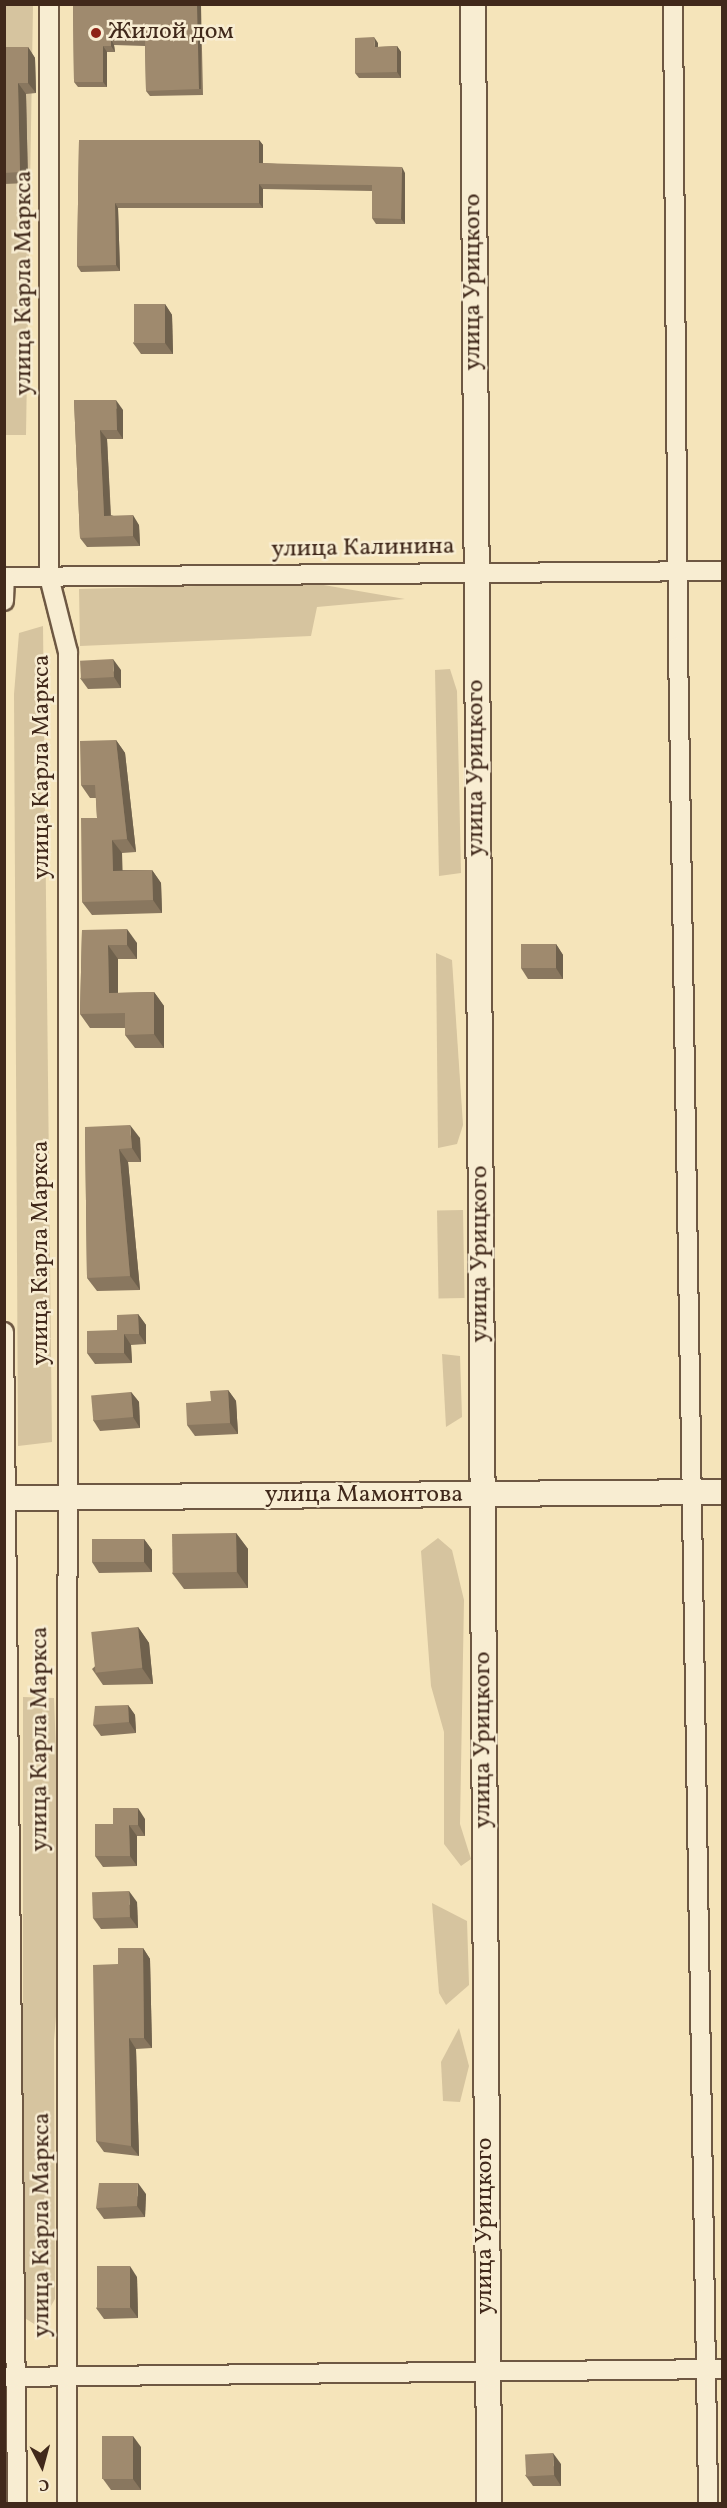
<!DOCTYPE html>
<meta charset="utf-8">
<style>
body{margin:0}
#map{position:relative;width:727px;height:2508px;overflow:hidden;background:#f5e4ba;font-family:Vollkorn,serif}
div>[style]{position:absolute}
.green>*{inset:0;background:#d6c49f;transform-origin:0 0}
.roads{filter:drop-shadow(2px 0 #6e5843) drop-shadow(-2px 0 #6e5843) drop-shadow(0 2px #6e5843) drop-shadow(0 -2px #6e5843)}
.street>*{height:18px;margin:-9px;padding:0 9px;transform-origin:9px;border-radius:9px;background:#f8edd2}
.secondary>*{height:24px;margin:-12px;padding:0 12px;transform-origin:12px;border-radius:12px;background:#f8edd2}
.wall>*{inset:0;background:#89775f}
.shaded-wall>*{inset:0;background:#6f614d;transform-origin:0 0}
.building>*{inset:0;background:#9f8a6e;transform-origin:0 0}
.dots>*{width:16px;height:16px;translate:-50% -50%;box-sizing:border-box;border:3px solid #f8edd2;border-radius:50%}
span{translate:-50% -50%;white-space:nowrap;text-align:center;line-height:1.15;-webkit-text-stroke:5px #f8edd2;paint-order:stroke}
.poi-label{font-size:24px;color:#41291b}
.left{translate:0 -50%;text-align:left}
.street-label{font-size:24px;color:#41291b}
.frame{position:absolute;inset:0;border:6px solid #41291b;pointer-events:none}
.north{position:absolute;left:12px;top:2436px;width:60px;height:60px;-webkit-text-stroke:4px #f8edd2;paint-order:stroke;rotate:174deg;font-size:16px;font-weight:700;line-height:24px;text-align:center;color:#41291b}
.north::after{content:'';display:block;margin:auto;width:21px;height:27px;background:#41291b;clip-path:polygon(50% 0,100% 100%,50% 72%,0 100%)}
</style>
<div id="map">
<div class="green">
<i style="clip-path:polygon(4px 5px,33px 5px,26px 435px,4px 435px)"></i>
<i style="clip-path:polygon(312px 583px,405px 599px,317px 607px,311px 636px,80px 646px,79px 589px)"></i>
<i style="clip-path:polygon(43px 626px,52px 1442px,18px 1446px,14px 694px,19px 633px)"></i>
<i style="clip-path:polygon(450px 669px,457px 691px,461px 873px,439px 876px,435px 670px)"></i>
<i style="clip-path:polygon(436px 953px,452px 960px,463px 1125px,457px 1144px,438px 1148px)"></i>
<i style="left:463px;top:1210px;width:88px;height:26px;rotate:89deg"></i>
<i style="clip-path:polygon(442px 1354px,460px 1356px,462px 1417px,446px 1427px)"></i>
<i style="clip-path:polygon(438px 1538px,452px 1550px,464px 1600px,460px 1824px,471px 1859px,461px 1866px,444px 1844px,444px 1732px,431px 1686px,421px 1551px)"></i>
<i style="clip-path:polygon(23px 1697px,54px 1698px,63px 1935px,54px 2040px,55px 2299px,39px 2327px,23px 2317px)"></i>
<i style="clip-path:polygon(432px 1903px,467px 1921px,469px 1985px,446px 2005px,439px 1993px)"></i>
<i style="clip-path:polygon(459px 2028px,469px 2066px,460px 2102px,443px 2101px,441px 2062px)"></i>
</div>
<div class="roads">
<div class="street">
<i style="left:49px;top:4px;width:573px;rotate:90deg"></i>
<i style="left:49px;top:577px;width:77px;rotate:75.8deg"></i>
<i style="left:68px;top:652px;width:1852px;rotate:90.03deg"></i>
<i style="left:673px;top:4px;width:642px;rotate:89.55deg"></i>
<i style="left:678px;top:646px;width:1858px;rotate:89.07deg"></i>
<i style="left:4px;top:577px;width:718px;rotate:-0.48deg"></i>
<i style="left:4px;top:601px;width:24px;rotate:-88deg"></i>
<i style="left:4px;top:1332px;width:1172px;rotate:89.36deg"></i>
<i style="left:6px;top:2377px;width:716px;rotate:-0.64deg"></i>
</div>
<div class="secondary">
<i style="left:473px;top:4px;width:2500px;rotate:89.63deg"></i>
<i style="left:4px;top:1498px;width:718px;rotate:-0.48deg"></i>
</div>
</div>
<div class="wall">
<i style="clip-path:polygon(73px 4px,201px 4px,203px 95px,150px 96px,146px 91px,145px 46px,114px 45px,115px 52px,107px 52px,107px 87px,78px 87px,74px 82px)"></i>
<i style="clip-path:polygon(378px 43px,378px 47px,397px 46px,401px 52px,401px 78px,359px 78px,355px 73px)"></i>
<i style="clip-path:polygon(4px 47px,28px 47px,35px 58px,36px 93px,26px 94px,28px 183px,4px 184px)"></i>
<i style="clip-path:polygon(79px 140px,259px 140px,263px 145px,263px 163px,405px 173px,405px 224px,376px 224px,372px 218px,372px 191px,263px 189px,263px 208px,118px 208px,120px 271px,81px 272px,77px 266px)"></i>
<i style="clip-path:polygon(165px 304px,172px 315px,173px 354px,141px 354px,133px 343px)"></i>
<i style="clip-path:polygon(74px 400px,123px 410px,123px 439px,107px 439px,111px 515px,139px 525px,140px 546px,87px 547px,80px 538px)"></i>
<i style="clip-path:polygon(121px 670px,121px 688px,88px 689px,80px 678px)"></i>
<i style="clip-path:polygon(116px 740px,125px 753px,136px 852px,122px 853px,122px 870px,152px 870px,161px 883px,162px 913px,92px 915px,82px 902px,97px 818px,96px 798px,90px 798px,81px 785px)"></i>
<i style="clip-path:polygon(82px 930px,137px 943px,137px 959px,118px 959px,118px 993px,154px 992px,164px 1006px,164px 1048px,135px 1048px,125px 1035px,125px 1028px,90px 1028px,80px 1014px)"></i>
<i style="clip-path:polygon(556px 944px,563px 955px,563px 979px,528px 979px,521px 968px)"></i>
<i style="clip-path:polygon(85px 1127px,140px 1138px,141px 1162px,128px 1162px,140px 1290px,97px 1291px,87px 1278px)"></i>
<i style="clip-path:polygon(138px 1314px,146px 1325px,146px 1344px,131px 1345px,132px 1363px,95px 1364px,87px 1353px)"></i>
<i style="clip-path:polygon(228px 1390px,236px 1401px,238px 1434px,195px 1436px,187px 1425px)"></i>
<i style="clip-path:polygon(131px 1392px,139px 1402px,140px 1428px,100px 1431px,93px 1420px)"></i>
<i style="clip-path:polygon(236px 1533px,248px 1549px,248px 1588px,184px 1589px,172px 1573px)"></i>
<i style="clip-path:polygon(144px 1539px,152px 1550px,152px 1572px,99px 1573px,92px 1562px)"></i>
<i style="clip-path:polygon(138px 1627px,149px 1643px,153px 1684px,103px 1685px,92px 1669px)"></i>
<i style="clip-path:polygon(128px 1705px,135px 1715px,136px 1733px,101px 1736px,93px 1725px)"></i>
<i style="clip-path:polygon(145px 1819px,145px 1836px,137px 1836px,137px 1866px,103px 1867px,95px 1856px,113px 1824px)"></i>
<i style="clip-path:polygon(137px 1902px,138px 1928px,101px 1929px,93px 1918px)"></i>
<i style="clip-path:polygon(143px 1948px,150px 1959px,152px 2048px,136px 2049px,139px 2156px,104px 2152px,96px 2141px)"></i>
<i style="clip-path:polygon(146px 2194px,145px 2217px,104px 2219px,96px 2208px)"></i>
<i style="clip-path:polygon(137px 2277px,138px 2318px,104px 2319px,96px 2308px)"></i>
<i style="clip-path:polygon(141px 2447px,141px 2490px,111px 2490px,103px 2479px)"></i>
<i style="clip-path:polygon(561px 2464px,561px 2486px,533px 2486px,525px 2475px)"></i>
</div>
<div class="shaded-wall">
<i style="left:197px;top:4px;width:4px;height:85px"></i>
<i style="clip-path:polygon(374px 37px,378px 43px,378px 52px,375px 47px)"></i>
<i style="clip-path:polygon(111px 39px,114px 45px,115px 52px,111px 46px)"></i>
<i style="clip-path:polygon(103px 46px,107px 52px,107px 87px,103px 82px)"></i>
<i style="clip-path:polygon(397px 46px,401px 52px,401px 78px,397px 72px)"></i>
<i style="clip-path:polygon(28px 47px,35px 58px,36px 93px,28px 83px)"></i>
<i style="clip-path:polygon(18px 83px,26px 94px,28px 183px,20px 172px)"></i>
<i style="clip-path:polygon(259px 140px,263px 145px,263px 168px,259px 163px)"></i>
<i style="clip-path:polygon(402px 167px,405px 173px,405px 224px,401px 219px)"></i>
<i style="clip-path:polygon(259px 184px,263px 189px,263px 208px,259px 203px)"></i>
<i style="clip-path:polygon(115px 203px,118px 208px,120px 271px,116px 265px)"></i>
<i style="clip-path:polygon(165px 304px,172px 315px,173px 354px,165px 343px)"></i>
<i style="clip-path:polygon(116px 400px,123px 410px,123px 439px,117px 430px)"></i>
<i style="clip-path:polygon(100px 430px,107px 439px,111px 525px,104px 516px)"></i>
<i style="clip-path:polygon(133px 515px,139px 525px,140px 546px,133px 536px)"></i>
<i style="clip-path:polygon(113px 659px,121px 670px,121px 688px,114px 677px)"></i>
<i style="clip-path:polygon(116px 740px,125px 753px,136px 852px,127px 839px)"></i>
<i style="clip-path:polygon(112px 840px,122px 853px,123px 884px,113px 871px)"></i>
<i style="clip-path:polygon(152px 870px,161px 883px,162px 913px,153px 900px)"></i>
<i style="clip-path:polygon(127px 929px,137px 943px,137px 959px,127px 945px)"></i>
<i style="clip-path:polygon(556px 944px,563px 955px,563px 979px,556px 968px)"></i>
<i style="clip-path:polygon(108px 945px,118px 959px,118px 1007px,109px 993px)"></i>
<i style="clip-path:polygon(154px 992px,164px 1006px,164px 1048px,154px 1034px)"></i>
<i style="clip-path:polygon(130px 1125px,140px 1138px,141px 1162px,132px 1148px)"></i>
<i style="clip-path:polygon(119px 1149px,128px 1162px,140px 1290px,130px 1276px)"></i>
<i style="clip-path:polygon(138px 1314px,146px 1325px,146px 1344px,139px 1334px)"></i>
<i style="clip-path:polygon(124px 1334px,131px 1345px,132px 1363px,124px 1353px)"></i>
<i style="clip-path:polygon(228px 1390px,236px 1401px,238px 1434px,230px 1423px)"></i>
<i style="clip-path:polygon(131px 1392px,139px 1402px,140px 1428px,133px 1417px)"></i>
<i style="clip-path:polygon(236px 1533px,248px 1549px,248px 1588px,237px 1572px)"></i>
<i style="clip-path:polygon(144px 1539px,152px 1550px,152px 1572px,144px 1562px)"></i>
<i style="clip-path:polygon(138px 1627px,149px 1643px,153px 1684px,142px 1668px)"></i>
<i style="clip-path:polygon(128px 1705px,135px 1715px,136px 1733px,129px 1722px)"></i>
<i style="clip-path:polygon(138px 1808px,145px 1819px,145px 1836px,138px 1825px)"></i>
<i style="clip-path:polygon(129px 1825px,137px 1836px,137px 1866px,130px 1856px)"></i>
<i style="clip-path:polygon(129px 1891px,137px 1902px,138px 1928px,130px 1917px)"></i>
<i style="clip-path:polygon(143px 1948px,150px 1959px,152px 2048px,144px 2038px)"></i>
<i style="clip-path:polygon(129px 2038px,136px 2049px,139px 2156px,131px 2146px)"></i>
<i style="clip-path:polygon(138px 2183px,146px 2194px,145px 2217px,137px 2206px)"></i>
<i style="clip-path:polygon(130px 2266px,137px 2277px,138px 2318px,130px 2307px)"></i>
<i style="clip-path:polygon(133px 2436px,141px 2447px,141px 2490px,133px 2479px)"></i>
<i style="clip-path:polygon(553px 2453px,561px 2464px,561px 2486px,554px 2475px)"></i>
</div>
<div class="building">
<i style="clip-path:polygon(73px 4px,197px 4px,199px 89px,146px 91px,145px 40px,111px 39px,111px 46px,103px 46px,103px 82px,74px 82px)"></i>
<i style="clip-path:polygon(374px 37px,375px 47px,397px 46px,397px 72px,355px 73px,355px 38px)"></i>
<i style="clip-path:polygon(4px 47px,28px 47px,28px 83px,18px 83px,20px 172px,4px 173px)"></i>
<i style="clip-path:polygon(79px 140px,259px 140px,259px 163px,402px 167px,401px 219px,372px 218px,372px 185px,259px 184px,259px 203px,115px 203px,116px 265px,77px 266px)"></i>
<i style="left:134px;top:304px;width:31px;height:39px"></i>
<i style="clip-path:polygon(74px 400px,116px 400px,117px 430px,100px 430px,104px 516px,133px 515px,133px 536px,80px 538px)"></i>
<i style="left:113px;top:659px;width:18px;height:33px;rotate:87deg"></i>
<i style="clip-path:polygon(116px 740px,127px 839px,112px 840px,113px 871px,152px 870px,153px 900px,82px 902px,81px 818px,97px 818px,95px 785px,81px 785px,80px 741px)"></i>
<i style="clip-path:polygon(127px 929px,127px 945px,108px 945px,109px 993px,154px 992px,154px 1034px,125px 1035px,125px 1013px,80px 1014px,82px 930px)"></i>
<i style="left:521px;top:944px;width:35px;height:24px"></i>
<i style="clip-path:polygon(130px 1125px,132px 1148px,119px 1149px,130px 1276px,87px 1278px,85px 1127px)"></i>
<i style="clip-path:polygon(138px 1314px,139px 1334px,124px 1334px,124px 1353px,87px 1353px,87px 1331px,117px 1330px,117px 1315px)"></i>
<i style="clip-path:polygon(228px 1390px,230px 1423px,187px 1425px,186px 1403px,211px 1401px,210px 1391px)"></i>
<i style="left:131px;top:1392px;width:25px;height:40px;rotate:85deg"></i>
<i style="left:236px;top:1533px;width:39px;height:64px;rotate:89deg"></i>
<i style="left:92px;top:1539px;width:52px;height:23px"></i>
<i style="left:138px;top:1627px;width:41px;height:47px;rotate:84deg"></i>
<i style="clip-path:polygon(128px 1705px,129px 1722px,93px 1725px,95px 1706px)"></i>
<i style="clip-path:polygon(113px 1808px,138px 1808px,138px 1825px,129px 1825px,130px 1856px,95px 1856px,95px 1824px,113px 1824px)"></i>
<i style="left:129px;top:1891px;width:26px;height:37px;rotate:88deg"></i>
<i style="clip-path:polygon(118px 1948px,143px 1948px,144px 2038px,129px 2038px,131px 2146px,96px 2141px,93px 1965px,118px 1964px)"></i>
<i style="clip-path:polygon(99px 2183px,138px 2183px,137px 2206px,96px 2208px)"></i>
<i style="left:97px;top:2266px;width:33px;height:42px"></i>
<i style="left:133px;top:2436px;width:43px;height:31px;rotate:90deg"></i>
<i style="left:553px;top:2453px;width:22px;height:28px;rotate:87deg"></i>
</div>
<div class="dots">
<i style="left:96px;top:33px;background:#8f2418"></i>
</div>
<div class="poi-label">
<span class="left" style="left:108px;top:33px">Жилой дом</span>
</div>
<div class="street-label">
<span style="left:474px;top:282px;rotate:-90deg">улица Урицкого</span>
<span style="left:25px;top:283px;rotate:-90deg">улица Карла Маркса</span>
<span style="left:363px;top:549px;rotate:-1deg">улица Калинина</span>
<span style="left:43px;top:767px;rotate:-90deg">улица Карла Маркса</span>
<span style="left:477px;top:768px;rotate:-90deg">улица Урицкого</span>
<span style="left:42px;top:1253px;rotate:-90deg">улица Карла Маркса</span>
<span style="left:481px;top:1254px;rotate:-90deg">улица Урицкого</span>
<span style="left:364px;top:1496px">улица Мамонтова</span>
<span style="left:41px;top:1739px;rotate:-90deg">улица Карла Маркса</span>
<span style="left:484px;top:1740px;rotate:-90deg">улица Урицкого</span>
<span style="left:43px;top:2225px;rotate:-90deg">улица Карла Маркса</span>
<span style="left:486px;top:2226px;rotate:-90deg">улица Урицкого</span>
</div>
<div class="frame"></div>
<div class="north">С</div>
</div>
